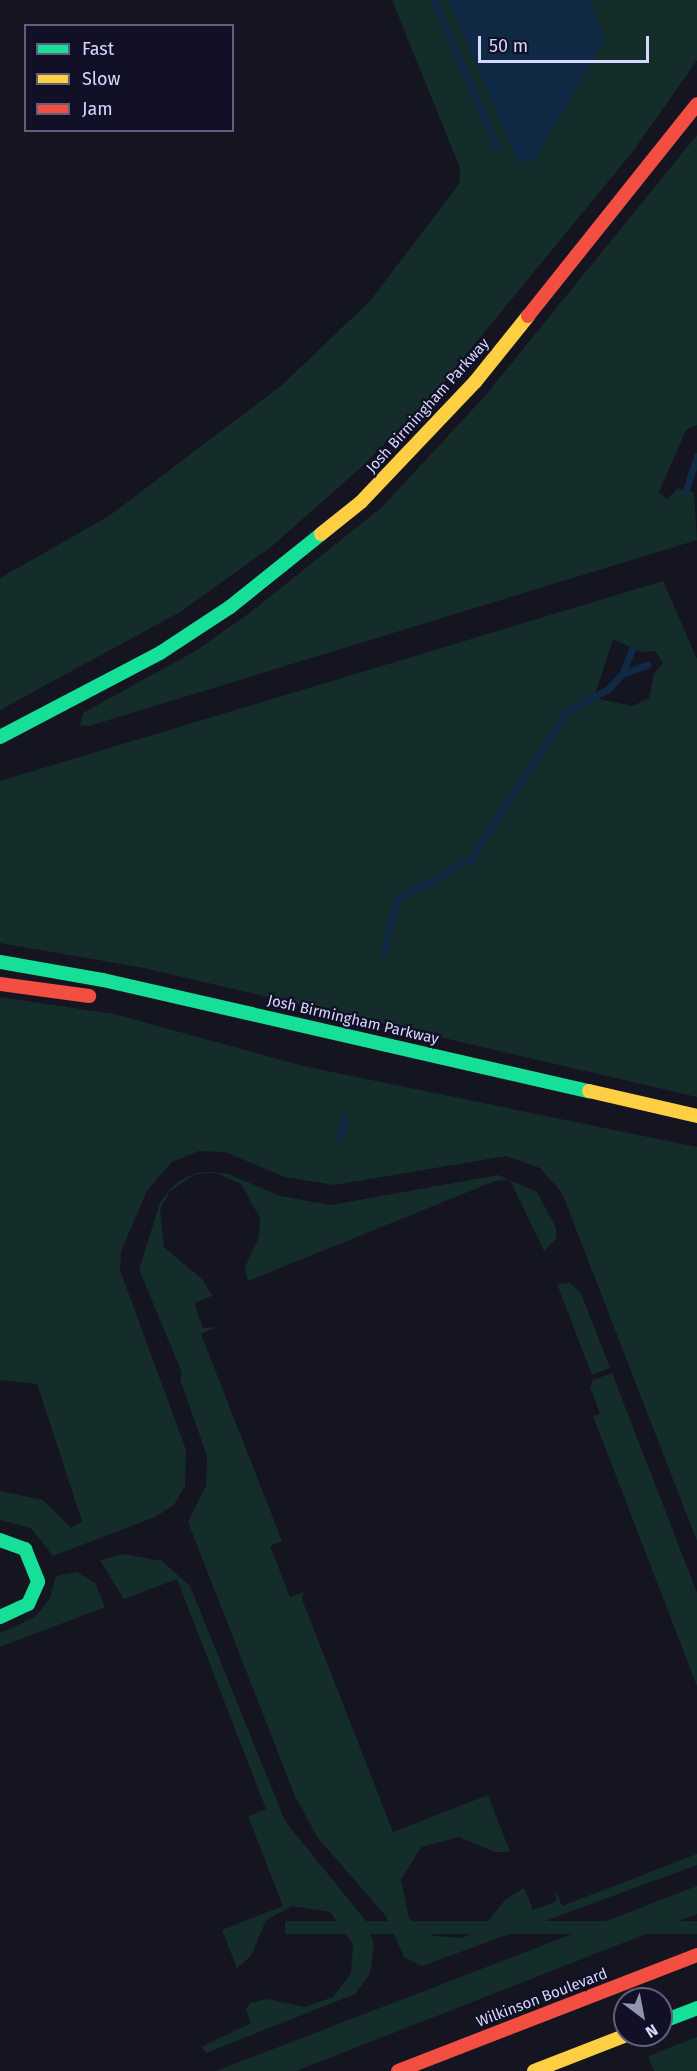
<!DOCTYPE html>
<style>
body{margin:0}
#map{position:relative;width:697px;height:2071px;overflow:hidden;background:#151521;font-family:"Fira Sans",sans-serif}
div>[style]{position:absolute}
.green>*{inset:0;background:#142c2a;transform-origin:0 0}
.water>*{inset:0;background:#102944}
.stream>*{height:7px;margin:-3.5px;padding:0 3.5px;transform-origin:3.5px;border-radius:3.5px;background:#102944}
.fast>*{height:14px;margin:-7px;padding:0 7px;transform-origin:7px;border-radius:7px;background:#16e098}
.slow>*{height:14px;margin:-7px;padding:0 7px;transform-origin:7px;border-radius:7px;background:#ffcf43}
.jam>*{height:14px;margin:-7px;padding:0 7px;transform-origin:7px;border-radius:7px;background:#f24e42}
span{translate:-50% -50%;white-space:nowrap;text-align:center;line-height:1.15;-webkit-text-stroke:4.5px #111026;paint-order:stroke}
.street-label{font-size:15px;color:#d7d8fd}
.legend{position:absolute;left:24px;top:24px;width:210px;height:108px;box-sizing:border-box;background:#111026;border:2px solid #60607c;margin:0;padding:8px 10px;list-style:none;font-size:18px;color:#d7d8fd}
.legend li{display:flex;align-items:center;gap:12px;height:30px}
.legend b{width:30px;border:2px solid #60607c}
.north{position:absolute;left:613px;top:1987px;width:60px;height:60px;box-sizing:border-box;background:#111026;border:2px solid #60607c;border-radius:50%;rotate:148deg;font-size:16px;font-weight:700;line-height:24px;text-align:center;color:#d7d8fd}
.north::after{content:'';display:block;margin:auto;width:21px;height:27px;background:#9394b0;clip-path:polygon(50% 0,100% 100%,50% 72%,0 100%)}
.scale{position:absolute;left:478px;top:36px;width:171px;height:27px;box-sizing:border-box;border:3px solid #d7d8fd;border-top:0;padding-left:8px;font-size:18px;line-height:21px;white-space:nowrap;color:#d7d8fd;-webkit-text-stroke:4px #111026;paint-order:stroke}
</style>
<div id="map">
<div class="green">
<i style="clip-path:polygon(392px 0,697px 0,697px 60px,634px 150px,442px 384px,366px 463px,272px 546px,180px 612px,0 710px,0 578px,109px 516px,282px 385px,370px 301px,459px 184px,460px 168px)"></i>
<i style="clip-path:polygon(697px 135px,697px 425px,686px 430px,659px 492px,667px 499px,678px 488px,694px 493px,697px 540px,89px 726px,80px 725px,83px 713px,197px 650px,251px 612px,382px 507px,484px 397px)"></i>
<i style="clip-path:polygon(evenodd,663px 581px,697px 659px,697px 1097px,144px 968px,0 943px,0 781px,663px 581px,613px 639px,640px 652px,655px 651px,663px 663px,654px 674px,649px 698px,633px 706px,594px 698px,613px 639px)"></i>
<i style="clip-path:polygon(0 997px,114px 1014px,303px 1066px,697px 1147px,697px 1541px,562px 1193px,540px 1168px,506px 1156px,334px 1185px,285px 1177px,225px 1152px,199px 1151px,172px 1162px,147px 1191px,121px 1251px,120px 1270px,186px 1450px,185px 1486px,174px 1505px,155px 1517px,53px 1556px,31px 1528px,0 1520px,0 1491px,43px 1500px,71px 1528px,82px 1521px,37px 1384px,0 1380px)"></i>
<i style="clip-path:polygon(202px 1172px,213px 1172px,229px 1174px,280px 1196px,331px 1205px,498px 1175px,537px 1192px,556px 1228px,556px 1239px,544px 1251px,510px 1180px,495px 1181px,248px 1281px,245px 1267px,259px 1237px,260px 1218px,241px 1184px,214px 1172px,194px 1175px,170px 1191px,160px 1209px,164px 1247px,203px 1280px,212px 1296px,194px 1303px,203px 1328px,217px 1327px,201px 1334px,282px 1541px,270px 1546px,290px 1597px,304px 1592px,302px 1599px,393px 1832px,488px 1795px,510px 1852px,495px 1852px,459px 1837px,421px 1847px,401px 1880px,409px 1918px,433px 1936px,462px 1938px,481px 1930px,506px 1899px,524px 1888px,533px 1910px,557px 1901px,554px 1887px,562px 1906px,697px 1854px,697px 1865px,422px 1966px,404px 1957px,385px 1915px,318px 1838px,295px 1796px,188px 1522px,206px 1486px,207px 1456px,180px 1379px,182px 1373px,139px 1269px,160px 1203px,170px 1189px,178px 1182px,194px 1174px)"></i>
<i style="clip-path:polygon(570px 1283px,581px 1293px,610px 1368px,592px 1375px,557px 1284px)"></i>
<i style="clip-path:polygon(612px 1373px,697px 1593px,697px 1686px,593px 1416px,600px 1414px,590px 1387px,593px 1380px)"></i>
<i style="clip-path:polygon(124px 1554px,162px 1561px,190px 1586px,285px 1821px,365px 1920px,374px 1944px,370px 1974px,355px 1994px,206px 2053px,201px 2047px,251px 2023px,246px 2010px,250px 2003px,267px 1999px,305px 2007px,333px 1997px,351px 1974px,353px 1944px,330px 1912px,292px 1906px,266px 1920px,251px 1956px,237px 1968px,222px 1930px,283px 1906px,248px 1816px,266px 1809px,177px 1579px,124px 1599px,100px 1560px)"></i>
<i style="clip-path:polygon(77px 1572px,95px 1583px,105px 1607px,0 1647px,0 1633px,35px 1617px,50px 1598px,56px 1576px)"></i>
<i style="clip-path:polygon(697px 1886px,697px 1914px,296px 2071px,216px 2071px)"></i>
<i style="left:697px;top:1921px;width:13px;height:412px;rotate:90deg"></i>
<i style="clip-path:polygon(697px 2037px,697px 2071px,654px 2071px,648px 2056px)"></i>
</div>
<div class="water">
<i style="clip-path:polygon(449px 0,589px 0,605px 39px,533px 162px,518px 162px)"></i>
</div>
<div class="stream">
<i style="left:434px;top:0;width:159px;rotate:67deg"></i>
<i style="left:686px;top:490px;width:36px;rotate:-72deg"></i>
<i style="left:622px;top:674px;width:27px;rotate:-20deg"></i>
<i style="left:384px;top:951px;width:54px;rotate:-76deg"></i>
<i style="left:397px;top:899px;width:84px;rotate:-28.4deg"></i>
<i style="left:471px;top:859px;width:175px;rotate:-57.1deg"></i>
<i style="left:566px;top:712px;width:48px;rotate:-28.7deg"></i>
<i style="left:608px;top:689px;width:21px;rotate:-47deg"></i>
<i style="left:622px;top:674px;width:27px;rotate:-68deg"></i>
<i style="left:340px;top:1137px;width:19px;rotate:-78deg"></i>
</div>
<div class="fast">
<i style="left:0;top:737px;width:181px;rotate:-27.7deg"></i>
<i style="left:160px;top:653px;width:84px;rotate:-33.3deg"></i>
<i style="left:230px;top:607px;width:117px;rotate:-38.7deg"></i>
<i style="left:0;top:962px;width:105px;rotate:9.9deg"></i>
<i style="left:103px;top:980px;width:499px;rotate:12.9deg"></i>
<i style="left:0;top:1540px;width:27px;rotate:20deg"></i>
<i style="left:25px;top:1549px;width:35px;rotate:68deg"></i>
<i style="left:38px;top:1582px;width:24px;rotate:114deg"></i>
<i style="left:28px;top:1604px;width:31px;rotate:155deg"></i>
<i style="left:661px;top:2022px;width:39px;rotate:-21deg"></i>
</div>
<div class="slow">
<i style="left:321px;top:534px;width:51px;rotate:-38.7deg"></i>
<i style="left:361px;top:502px;width:166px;rotate:-46.5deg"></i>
<i style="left:475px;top:382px;width:85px;rotate:-51.2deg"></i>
<i style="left:589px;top:1091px;width:111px;rotate:13deg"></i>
<i style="left:534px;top:2071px;width:100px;rotate:-21.2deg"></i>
</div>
<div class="jam">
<i style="left:528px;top:316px;width:271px;rotate:-51.4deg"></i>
<i style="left:0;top:984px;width:90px;rotate:7.7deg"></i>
<i style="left:398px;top:2071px;width:321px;rotate:-21.2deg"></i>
</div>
<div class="street-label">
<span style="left:428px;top:406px;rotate:-48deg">Josh Birmingham Parkway</span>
<span style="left:353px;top:1020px;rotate:13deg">Josh Birmingham Parkway</span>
<span style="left:542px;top:1998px;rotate:-21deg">Wilkinson Boulevard</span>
</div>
<ul class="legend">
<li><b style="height:8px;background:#16e098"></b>Fast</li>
<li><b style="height:8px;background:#ffcf43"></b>Slow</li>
<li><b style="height:8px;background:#f24e42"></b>Jam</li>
</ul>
<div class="north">N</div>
<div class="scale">50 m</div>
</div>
